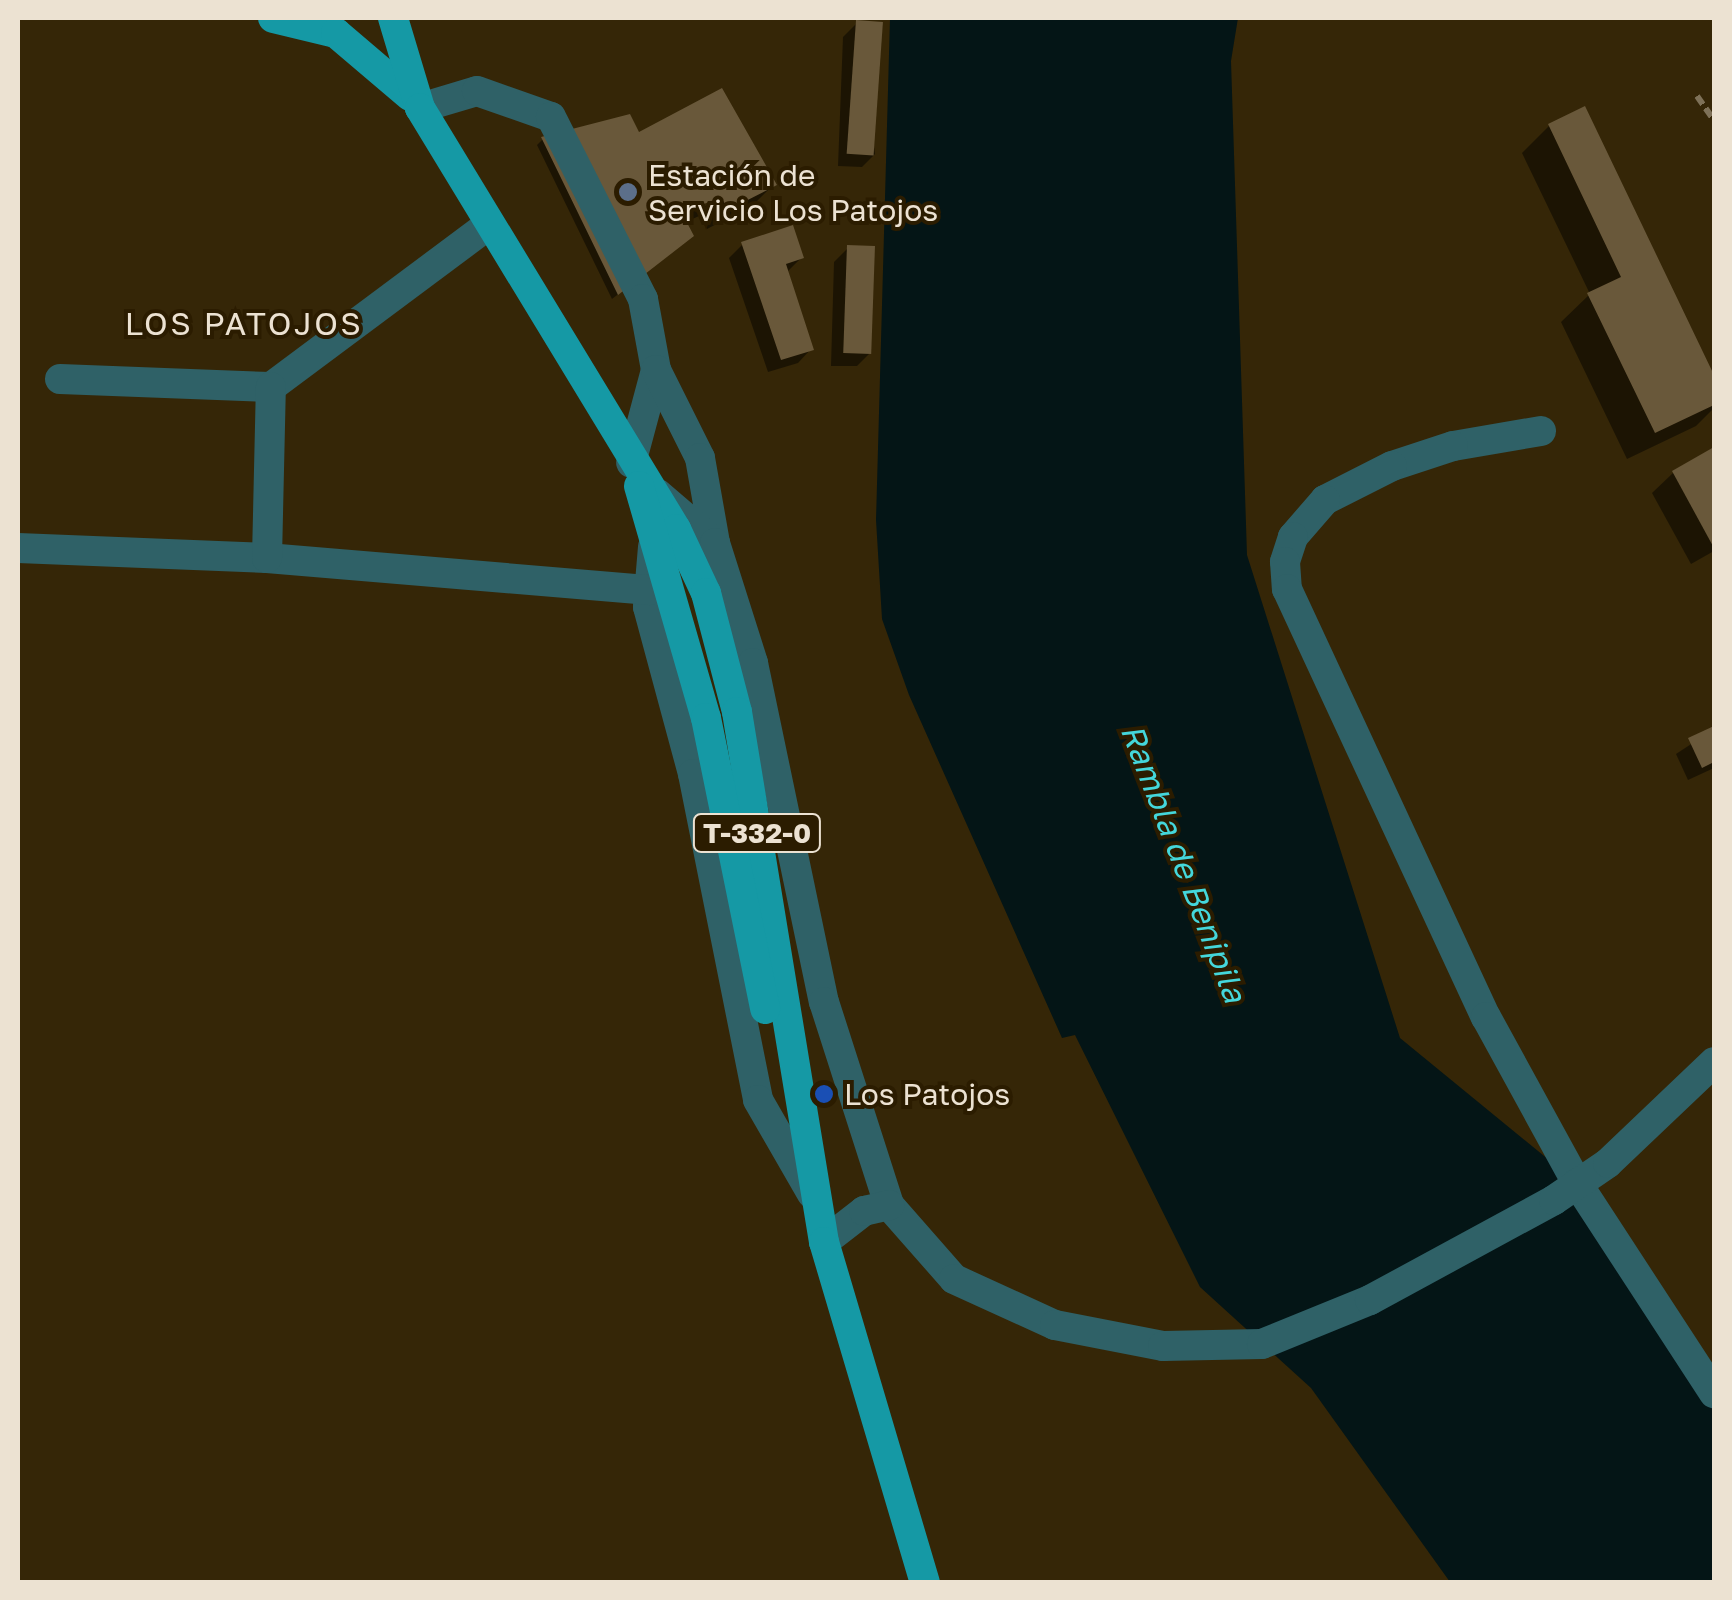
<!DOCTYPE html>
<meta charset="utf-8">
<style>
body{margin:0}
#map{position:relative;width:1732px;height:1600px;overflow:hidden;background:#352607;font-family:"Golos Text",sans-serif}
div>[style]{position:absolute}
.water>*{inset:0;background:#041516}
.shadow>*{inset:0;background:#0007}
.building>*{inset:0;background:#69583a;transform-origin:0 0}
.path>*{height:6px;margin-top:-3px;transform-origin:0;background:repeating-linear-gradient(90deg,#7e7158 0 10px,transparent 0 15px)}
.minor>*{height:30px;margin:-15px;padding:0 15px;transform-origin:15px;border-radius:15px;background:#2f6167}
.major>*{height:30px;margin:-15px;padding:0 15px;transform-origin:15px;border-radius:15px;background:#1599a5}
.dots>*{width:28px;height:28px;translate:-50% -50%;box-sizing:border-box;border:5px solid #2b1c00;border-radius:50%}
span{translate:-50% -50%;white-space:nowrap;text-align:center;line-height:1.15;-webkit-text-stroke:8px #2b1c00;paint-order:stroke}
.shield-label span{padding:2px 8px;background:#2b1c00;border:2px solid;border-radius:8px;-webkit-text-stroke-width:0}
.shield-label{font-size:28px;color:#ece2d2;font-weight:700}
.poi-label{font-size:30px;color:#ece2d2}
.left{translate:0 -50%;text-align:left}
.neighbourhood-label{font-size:32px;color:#ece2d2;letter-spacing:2.5px}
.water-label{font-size:32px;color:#44d7db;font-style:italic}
.frame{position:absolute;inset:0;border:20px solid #ece2d2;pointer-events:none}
</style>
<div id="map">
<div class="water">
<i style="clip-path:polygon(890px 18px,1238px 18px,1231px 61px,1247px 555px,1400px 1038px,1577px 1183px,1714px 1393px,1714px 1582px,1450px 1582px,1311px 1388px,1200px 1287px,1075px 1035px,1062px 1038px,909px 695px,882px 619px,876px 520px)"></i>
</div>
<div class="shadow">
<i style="clip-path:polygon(857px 23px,875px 154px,862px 167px,838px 166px,843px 37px)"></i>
<i style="clip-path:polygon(1584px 110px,1714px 381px,1714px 408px,1696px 426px,1627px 459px,1561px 322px,1590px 294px,1522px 153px,1549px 126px)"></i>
<i style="clip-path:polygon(evenodd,639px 136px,774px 184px,753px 205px,707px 229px,699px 216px,684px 223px,685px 242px,612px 299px,537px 145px,543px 139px,639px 136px,731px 190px,733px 194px,680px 217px,680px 212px,731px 190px)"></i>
<i style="clip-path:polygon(743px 244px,802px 257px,788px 271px,811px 349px,798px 363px,768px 372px,729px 258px)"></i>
<i style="clip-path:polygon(848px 248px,871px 352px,857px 366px,831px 366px,834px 262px)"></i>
<i style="clip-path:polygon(1714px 450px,1714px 551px,1691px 564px,1652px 493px,1673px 473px)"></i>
<i style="clip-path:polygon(1714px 729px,1714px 768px,1688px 780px,1676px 754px)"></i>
</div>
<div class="building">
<i style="left:856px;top:20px;width:27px;height:134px;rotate:4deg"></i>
<i style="clip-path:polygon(722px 88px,777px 185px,728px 210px,721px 197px,682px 213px,694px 236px,618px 295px,541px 137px,630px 114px,639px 132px)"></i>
<i style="clip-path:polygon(1585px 106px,1714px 375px,1714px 405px,1655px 433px,1587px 293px,1621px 277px,1548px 124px)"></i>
<i style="clip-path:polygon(793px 225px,804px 258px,786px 264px,814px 350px,781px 360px,741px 242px)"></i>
<i style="left:847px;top:245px;width:28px;height:108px;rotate:2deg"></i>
<i style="clip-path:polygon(1714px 447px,1714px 548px,1672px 471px)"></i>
<i style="clip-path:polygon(1714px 726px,1714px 762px,1702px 768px,1688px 738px)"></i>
</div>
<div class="path">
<i style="left:1697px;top:96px;width:29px;rotate:55deg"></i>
</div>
<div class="minor">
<i style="left:420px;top:108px;width:59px;rotate:-16.6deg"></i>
<i style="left:477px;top:91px;width:78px;rotate:19.4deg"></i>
<i style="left:551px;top:117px;width:204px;rotate:63.2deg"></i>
<i style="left:643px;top:299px;width:72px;rotate:79.6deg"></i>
<i style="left:656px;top:370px;width:96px;rotate:105deg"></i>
<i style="left:656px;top:370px;width:98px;rotate:63.4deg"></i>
<i style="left:700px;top:458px;width:86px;rotate:80deg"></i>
<i style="left:60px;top:379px;width:211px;rotate:2.2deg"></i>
<i style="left:271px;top:387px;width:273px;rotate:-36.7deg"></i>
<i style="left:1541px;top:431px;width:89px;rotate:170.3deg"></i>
<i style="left:1453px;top:446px;width:64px;rotate:161.8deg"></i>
<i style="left:1392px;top:466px;width:75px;rotate:153.1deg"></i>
<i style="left:1325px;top:500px;width:49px;rotate:130.9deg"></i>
<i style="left:1293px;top:537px;width:26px;rotate:108deg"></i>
<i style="left:1285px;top:562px;width:27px;rotate:86deg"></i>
<i style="left:1287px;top:589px;width:472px;rotate:65.1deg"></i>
<i style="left:1486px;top:1017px;width:189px;rotate:61.3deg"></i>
<i style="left:1577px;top:1183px;width:251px;rotate:56.9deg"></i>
<i style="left:658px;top:494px;width:75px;rotate:40.7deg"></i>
<i style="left:715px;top:543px;width:126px;rotate:72.4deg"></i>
<i style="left:753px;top:663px;width:346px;rotate:78.2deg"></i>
<i style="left:824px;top:1002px;width:213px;rotate:72.2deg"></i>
<i style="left:889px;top:1205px;width:98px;rotate:48.7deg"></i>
<i style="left:954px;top:1279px;width:111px;rotate:24.5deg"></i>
<i style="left:1055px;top:1325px;width:110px;rotate:11deg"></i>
<i style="left:1163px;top:1346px;width:99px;rotate:-1.2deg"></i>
<i style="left:1262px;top:1344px;width:117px;rotate:-22.2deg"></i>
<i style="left:1370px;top:1300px;width:209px;rotate:-28.5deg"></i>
<i style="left:1554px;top:1200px;width:65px;rotate:-34.4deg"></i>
<i style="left:1608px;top:1163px;width:146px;rotate:-43.6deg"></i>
<i style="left:653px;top:547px;width:60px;rotate:94.8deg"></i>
<i style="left:648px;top:607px;width:173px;rotate:74.9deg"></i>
<i style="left:693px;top:774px;width:332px;rotate:78.7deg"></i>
<i style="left:758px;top:1100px;width:108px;rotate:60.1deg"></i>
<i style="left:18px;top:548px;width:249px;rotate:2.3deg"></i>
<i style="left:267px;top:558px;width:384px;rotate:4.8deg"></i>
<i style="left:267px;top:558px;width:171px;rotate:-88.7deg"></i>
<i style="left:824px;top:1242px;width:51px;rotate:-37.8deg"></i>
<i style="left:864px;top:1211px;width:26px;rotate:-13deg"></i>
</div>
<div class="major">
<i style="left:273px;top:18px;width:65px;rotate:13.4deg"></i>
<i style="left:336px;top:33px;width:97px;rotate:40.4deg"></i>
<i style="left:393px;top:18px;width:94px;rotate:73.3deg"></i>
<i style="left:420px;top:108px;width:493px;rotate:58.7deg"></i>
<i style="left:676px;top:529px;width:71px;rotate:64.9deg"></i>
<i style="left:706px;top:593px;width:123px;rotate:75.4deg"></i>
<i style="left:737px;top:712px;width:537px;rotate:80.68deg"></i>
<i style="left:824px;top:1242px;width:355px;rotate:73.5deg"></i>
<i style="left:639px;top:486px;width:241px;rotate:73.9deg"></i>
<i style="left:706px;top:718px;width:297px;rotate:78.5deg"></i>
</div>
<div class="dots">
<i style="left:628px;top:192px;background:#5c6f8a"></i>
<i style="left:824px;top:1094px;background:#1a4fb4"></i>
</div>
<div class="shield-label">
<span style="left:757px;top:833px">T-332-0</span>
</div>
<div class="poi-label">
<span class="left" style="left:648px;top:192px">Estación de<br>Servicio Los Patojos</span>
<span class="left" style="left:844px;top:1094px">Los Patojos</span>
</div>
<div class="neighbourhood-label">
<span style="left:244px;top:323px">LOS PATOJOS</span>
</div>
<div class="water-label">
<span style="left:1184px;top:863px;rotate:69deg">Rambla de Benipila</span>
</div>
<div class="frame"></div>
</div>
